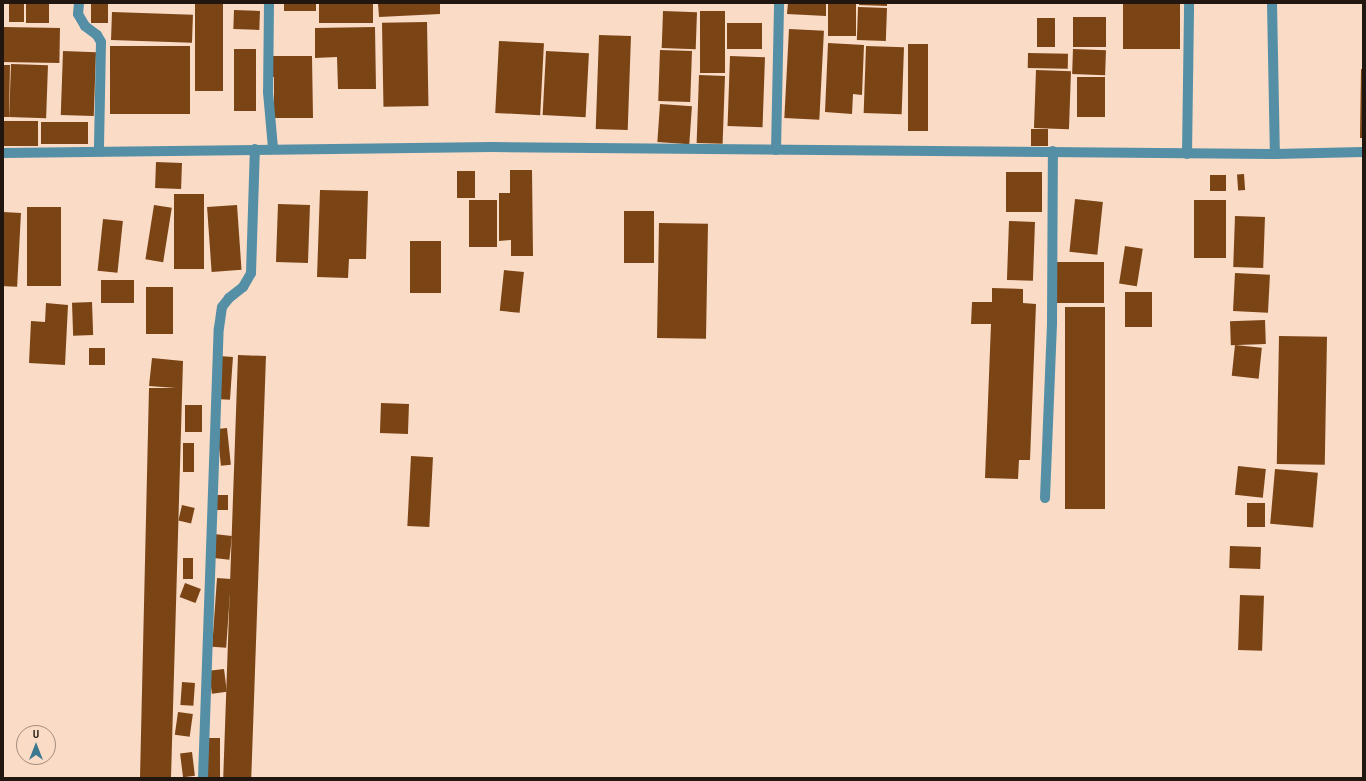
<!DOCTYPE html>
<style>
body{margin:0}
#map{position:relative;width:1366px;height:781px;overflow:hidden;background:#f9dbc6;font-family:"Archivo Narrow",sans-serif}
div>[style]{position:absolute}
.building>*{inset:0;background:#7b4415;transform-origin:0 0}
.lane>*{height:10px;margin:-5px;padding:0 5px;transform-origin:5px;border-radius:5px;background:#548fa6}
.street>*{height:10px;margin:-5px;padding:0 5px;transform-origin:5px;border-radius:5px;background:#548fa6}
span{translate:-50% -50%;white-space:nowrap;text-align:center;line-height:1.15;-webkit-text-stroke:4px #f9dbc6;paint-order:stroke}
.frame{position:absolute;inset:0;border:4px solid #211710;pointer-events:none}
.north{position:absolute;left:16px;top:725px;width:40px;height:40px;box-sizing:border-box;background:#f9dbc6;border:1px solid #a38d7d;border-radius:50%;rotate:0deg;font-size:11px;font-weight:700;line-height:16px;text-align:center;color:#211710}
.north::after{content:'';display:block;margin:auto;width:14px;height:18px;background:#3c788f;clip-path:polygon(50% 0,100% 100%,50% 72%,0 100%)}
</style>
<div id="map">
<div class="building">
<i style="left:9px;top:3px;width:15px;height:19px"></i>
<i style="left:26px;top:3px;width:23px;height:20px"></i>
<i style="left:91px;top:3px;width:17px;height:20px"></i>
<i style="left:195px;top:3px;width:28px;height:88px"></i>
<i style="left:284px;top:3px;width:32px;height:8px"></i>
<i style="left:319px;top:3px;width:54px;height:20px"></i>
<i style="clip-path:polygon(378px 3px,440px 3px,440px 14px,379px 17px)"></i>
<i style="clip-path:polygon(788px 3px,826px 3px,826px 16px,787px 14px)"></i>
<i style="left:828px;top:3px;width:28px;height:33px"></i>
<i style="clip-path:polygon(859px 3px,887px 3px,887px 6px,859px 5px)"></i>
<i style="left:1123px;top:3px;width:57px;height:46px"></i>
<i style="left:858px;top:7px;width:29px;height:33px;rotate:2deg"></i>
<i style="left:234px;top:10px;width:26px;height:19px;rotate:2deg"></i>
<i style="left:663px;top:11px;width:34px;height:37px;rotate:2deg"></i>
<i style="left:700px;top:11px;width:25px;height:62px"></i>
<i style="left:112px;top:12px;width:81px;height:28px;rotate:2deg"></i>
<i style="left:1073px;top:17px;width:33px;height:30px"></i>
<i style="left:1037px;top:18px;width:18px;height:29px"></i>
<i style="left:427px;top:22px;width:84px;height:45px;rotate:89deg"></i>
<i style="left:727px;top:23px;width:35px;height:26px"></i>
<i style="left:3px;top:27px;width:57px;height:35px;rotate:1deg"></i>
<i style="clip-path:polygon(375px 27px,376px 89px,338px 89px,337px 57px,315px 58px,315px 28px)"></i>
<i style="left:789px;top:29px;width:35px;height:89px;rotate:3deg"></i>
<i style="left:599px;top:35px;width:32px;height:94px;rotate:2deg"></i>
<i style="left:499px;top:41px;width:45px;height:72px;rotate:3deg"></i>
<i style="clip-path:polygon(828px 43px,864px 45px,862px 95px,853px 94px,852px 114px,825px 112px)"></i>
<i style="left:908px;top:44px;width:20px;height:87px"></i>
<i style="left:110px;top:46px;width:80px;height:68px"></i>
<i style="left:866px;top:46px;width:38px;height:67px;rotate:2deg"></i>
<i style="left:234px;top:49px;width:22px;height:62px"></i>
<i style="left:1073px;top:49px;width:33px;height:25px;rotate:2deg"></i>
<i style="left:660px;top:50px;width:32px;height:51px;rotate:2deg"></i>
<i style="left:63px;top:51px;width:33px;height:64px;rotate:2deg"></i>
<i style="left:546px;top:51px;width:43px;height:64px;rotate:3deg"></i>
<i style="left:1028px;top:53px;width:40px;height:15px;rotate:1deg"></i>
<i style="clip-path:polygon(268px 56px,312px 56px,313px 118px,274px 118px,274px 77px,269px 77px)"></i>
<i style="left:730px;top:56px;width:35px;height:70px;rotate:2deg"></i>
<i style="left:11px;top:64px;width:37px;height:53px;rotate:2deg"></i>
<i style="clip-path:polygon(3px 65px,10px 65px,9px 117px,3px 117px)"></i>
<i style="clip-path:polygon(1361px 69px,1363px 69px,1363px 138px,1360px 138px)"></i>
<i style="left:1036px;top:70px;width:35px;height:58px;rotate:2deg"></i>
<i style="left:699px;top:75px;width:26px;height:68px;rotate:2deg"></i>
<i style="left:1077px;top:77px;width:28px;height:40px"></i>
<i style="left:660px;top:104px;width:32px;height:38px;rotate:4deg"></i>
<i style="left:3px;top:121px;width:35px;height:25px"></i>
<i style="left:41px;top:122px;width:47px;height:22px"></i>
<i style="left:1031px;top:129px;width:17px;height:17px"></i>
<i style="left:156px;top:162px;width:26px;height:26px;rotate:2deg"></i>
<i style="clip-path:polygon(510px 170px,532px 170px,533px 256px,511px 256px,511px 240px,499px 241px,499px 193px,510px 193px)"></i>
<i style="left:457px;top:171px;width:18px;height:27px"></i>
<i style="left:1006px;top:172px;width:36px;height:40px"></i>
<i style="left:1244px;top:174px;width:16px;height:7px;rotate:86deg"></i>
<i style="left:1210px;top:175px;width:16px;height:16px"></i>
<i style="clip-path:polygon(320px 190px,368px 191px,366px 259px,349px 259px,348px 278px,317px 277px)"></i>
<i style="left:174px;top:194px;width:30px;height:75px"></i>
<i style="left:1075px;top:199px;width:28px;height:53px;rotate:6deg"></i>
<i style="left:469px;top:200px;width:28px;height:47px"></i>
<i style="left:1194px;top:200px;width:32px;height:58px"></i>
<i style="left:278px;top:204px;width:32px;height:58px;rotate:2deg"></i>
<i style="left:154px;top:205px;width:18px;height:55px;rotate:9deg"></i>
<i style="left:237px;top:205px;width:65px;height:30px;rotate:86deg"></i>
<i style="left:27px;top:207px;width:34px;height:79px"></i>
<i style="left:624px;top:211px;width:30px;height:52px"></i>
<i style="left:3px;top:212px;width:18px;height:74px;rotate:3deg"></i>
<i style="left:1235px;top:216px;width:30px;height:51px;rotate:2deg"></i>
<i style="left:103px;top:219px;width:20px;height:52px;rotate:6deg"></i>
<i style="left:1009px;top:221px;width:26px;height:59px;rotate:2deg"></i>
<i style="left:659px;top:223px;width:49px;height:115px;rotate:1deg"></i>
<i style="left:410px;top:241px;width:31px;height:52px"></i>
<i style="left:1125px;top:246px;width:18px;height:38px;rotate:9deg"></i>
<i style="left:1057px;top:262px;width:47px;height:41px"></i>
<i style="left:504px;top:270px;width:20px;height:41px;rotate:6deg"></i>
<i style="left:1235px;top:273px;width:35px;height:38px;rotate:3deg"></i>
<i style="left:101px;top:280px;width:33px;height:23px"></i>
<i style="left:146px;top:287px;width:27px;height:47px"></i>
<i style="clip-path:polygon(992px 288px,1023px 289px,1023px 303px,1036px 304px,1030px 460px,1019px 460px,1018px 479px,985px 478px,991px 324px,971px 324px,972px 302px,992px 302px)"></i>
<i style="left:1125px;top:292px;width:27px;height:35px"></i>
<i style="left:92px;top:302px;width:33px;height:20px;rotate:88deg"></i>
<i style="clip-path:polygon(46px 303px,68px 305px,65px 365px,29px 363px,31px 321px,45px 322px)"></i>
<i style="left:1065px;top:307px;width:40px;height:202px"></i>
<i style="left:1265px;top:320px;width:24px;height:35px;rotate:88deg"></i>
<i style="left:1279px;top:336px;width:48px;height:128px;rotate:1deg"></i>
<i style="left:1235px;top:345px;width:27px;height:31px;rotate:6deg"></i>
<i style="left:105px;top:348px;width:17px;height:16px;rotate:90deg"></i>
<i style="left:238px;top:355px;width:28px;height:423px;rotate:2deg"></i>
<i style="left:219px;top:356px;width:14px;height:43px;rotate:4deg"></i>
<i style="clip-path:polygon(152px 358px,183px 361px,171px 778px,140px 778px,149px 388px,176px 388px,149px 386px)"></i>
<i style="left:381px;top:403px;width:28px;height:30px;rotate:2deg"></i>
<i style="left:185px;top:405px;width:17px;height:27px"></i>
<i style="left:227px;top:428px;width:37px;height:10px;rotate:84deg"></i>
<i style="left:183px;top:443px;width:11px;height:29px"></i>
<i style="left:411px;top:456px;width:22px;height:70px;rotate:3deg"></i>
<i style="left:1238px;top:466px;width:28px;height:29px;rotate:6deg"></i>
<i style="left:1275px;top:469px;width:43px;height:55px;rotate:5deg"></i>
<i style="left:212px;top:495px;width:16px;height:15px"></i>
<i style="left:1247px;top:503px;width:18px;height:24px"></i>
<i style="left:182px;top:505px;width:13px;height:16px;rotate:13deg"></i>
<i style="left:214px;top:534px;width:18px;height:24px;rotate:6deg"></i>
<i style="left:1230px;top:546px;width:31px;height:22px;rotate:2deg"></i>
<i style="left:183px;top:558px;width:10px;height:21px"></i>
<i style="left:217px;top:578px;width:14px;height:69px;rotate:4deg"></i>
<i style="left:185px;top:583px;width:17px;height:15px;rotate:21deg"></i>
<i style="left:1240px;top:595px;width:24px;height:55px;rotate:2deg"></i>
<i style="left:224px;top:669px;width:23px;height:15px;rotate:83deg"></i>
<i style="left:182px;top:682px;width:13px;height:23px;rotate:4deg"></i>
<i style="left:178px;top:712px;width:15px;height:23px;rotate:8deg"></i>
<i style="left:208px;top:738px;width:12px;height:40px"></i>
<i style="left:192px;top:752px;width:24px;height:12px;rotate:83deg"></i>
</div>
<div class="lane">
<i style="left:79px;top:3px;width:11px;rotate:95deg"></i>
<i style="left:78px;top:14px;width:14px;rotate:60deg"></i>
<i style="left:85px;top:26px;width:15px;rotate:37deg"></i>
<i style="left:97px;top:35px;width:8px;rotate:60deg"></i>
<i style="left:101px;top:42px;width:108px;rotate:91.1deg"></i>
<i style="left:269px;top:3px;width:89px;rotate:90.6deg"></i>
<i style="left:268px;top:92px;width:56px;rotate:84.9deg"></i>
<i style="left:1272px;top:3px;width:151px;rotate:88.9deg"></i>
<i style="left:1187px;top:154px;width:151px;rotate:-89.2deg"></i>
<i style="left:1045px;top:498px;width:175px;rotate:-87.7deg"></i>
<i style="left:1052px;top:323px;width:172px;rotate:-89.7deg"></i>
<i style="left:203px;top:778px;width:450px;rotate:-88deg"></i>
<i style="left:219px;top:328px;width:21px;rotate:-82deg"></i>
<i style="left:222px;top:307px;width:11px;rotate:-52deg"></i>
<i style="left:229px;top:298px;width:18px;rotate:-38deg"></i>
<i style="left:243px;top:287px;width:16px;rotate:-60deg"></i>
<i style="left:251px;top:273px;width:124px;rotate:-88.2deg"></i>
</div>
<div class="street">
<i style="left:776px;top:150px;width:147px;rotate:-88.8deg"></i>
<i style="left:3px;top:153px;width:489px;rotate:-0.7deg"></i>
<i style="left:492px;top:147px;width:783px;rotate:0.51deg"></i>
<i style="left:1275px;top:154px;width:88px;rotate:-1.3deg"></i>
</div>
<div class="frame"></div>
<div class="north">U</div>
</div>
